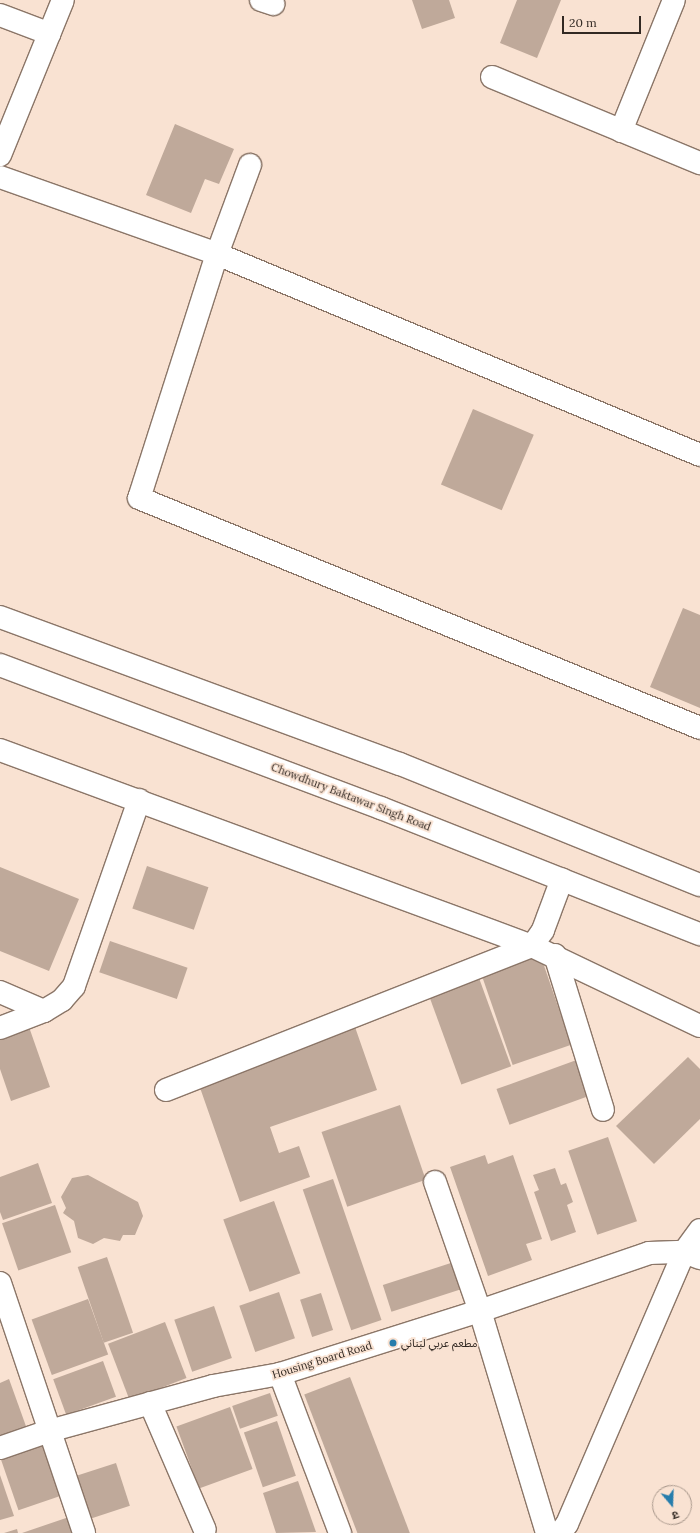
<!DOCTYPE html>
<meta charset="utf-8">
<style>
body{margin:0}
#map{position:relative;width:700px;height:1533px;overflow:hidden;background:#f9e2d2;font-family:Lora,"Noto Sans Arabic","Noto Sans Devanagari",serif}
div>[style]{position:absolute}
.building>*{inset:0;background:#bfa99a;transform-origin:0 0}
.roads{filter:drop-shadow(1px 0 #8b7668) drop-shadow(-1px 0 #8b7668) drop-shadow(0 1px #8b7668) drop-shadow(0 -1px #8b7668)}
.minor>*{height:22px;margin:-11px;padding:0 11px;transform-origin:11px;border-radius:11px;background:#fff}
.major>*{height:22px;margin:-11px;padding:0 11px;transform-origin:11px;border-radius:11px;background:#fff}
.dots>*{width:11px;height:11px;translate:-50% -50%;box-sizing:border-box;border:2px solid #f9e2d2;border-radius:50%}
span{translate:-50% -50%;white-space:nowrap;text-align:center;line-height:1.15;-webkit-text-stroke:3.5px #f9e2d2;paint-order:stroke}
.street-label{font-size:11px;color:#322923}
.poi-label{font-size:11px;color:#322923}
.left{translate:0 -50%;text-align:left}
.north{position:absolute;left:652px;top:1485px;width:40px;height:40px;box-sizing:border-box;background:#f9e2d2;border:1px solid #a9988c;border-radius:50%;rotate:161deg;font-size:11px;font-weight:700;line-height:16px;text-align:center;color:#322923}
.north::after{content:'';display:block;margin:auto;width:14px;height:18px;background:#267dac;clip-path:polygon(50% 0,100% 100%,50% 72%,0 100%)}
.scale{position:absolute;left:562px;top:16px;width:79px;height:18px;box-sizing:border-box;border:2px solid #322923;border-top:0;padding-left:5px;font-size:12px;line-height:14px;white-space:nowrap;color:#322923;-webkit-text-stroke:3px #f9e2d2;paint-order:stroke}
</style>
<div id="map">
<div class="building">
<i style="clip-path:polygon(412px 0,449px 0,455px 18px,422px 29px)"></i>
<i style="clip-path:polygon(517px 0,561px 0,537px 58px,500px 43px)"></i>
<i style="clip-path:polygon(175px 124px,234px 149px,219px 184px,205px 179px,191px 213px,146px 195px)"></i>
<i style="left:473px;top:409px;width:66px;height:82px;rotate:23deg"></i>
<i style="clip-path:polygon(683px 608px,700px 615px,700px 708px,650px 687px)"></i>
<i style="left:147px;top:866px;width:65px;height:45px;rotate:19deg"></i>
<i style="clip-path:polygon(0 867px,79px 899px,49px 971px,0 951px)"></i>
<i style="left:110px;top:941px;width:82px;height:33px;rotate:19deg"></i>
<i style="left:540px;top:954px;width:96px;height:62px;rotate:71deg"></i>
<i style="left:479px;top:978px;width:94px;height:53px;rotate:70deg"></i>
<i style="clip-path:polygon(29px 1027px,50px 1087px,11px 1101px,0 1069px,0 1037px)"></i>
<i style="clip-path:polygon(355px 1027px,377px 1090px,270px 1127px,279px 1153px,299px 1146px,310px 1177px,240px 1202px,198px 1082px)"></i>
<i style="clip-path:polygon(688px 1057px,700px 1069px,700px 1119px,654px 1164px,616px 1126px)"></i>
<i style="left:582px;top:1058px;width:38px;height:91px;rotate:70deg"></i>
<i style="left:400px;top:1105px;width:79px;height:83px;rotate:71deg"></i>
<i style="left:608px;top:1137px;width:89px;height:42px;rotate:71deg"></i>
<i style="clip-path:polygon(485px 1155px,488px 1164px,513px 1155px,542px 1239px,526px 1244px,532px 1260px,488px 1276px,450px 1167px)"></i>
<i style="clip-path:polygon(38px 1163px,52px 1203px,3px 1220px,0 1212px,0 1177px)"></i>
<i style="clip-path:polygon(555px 1168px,561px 1185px,566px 1183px,573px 1202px,567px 1205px,576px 1232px,551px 1241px,534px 1192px,539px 1190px,533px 1175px)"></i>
<i style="clip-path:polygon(88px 1175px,138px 1202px,143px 1216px,135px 1235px,123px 1235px,120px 1241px,104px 1238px,93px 1244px,78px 1238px,74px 1221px,63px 1213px,66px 1208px,61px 1197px,72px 1178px)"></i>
<i style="left:333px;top:1179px;width:149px;height:32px;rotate:71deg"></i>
<i style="left:274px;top:1201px;width:77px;height:54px;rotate:70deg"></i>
<i style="left:55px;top:1205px;width:50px;height:56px;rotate:71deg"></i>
<i style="left:107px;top:1257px;width:80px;height:31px;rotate:71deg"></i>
<i style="left:457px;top:1261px;width:28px;height:78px;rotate:72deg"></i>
<i style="left:279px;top:1292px;width:49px;height:42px;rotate:71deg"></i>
<i style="left:321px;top:1293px;width:39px;height:22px;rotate:72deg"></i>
<i style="left:88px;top:1299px;width:59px;height:60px;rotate:70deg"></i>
<i style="left:214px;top:1306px;width:55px;height:42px;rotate:71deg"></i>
<i style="left:165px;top:1322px;width:60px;height:61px;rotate:69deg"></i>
<i style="left:103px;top:1361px;width:38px;height:53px;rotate:70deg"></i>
<i style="left:350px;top:1377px;width:167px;height:49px;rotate:69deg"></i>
<i style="clip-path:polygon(9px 1379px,27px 1429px,0 1439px,0 1383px)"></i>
<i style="left:270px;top:1393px;width:24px;height:40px;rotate:71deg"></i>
<i style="left:230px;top:1407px;width:66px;height:57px;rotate:70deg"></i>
<i style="left:277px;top:1421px;width:58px;height:35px;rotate:71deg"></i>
<i style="left:44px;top:1437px;width:61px;height:48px;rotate:71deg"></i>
<i style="left:116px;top:1463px;width:45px;height:48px;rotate:72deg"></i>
<i style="clip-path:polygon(0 1475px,14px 1516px,0 1520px)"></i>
<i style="clip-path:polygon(298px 1481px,316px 1532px,276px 1533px,263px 1493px)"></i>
<i style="clip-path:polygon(69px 1517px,75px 1533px,22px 1533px)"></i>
<i style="clip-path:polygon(17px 1529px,18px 1533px,4px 1533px)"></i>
</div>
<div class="roads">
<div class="minor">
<i style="left:261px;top:0;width:13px;rotate:18deg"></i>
<i style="left:0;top:15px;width:53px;rotate:20.8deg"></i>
<i style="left:492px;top:77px;width:225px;rotate:22.5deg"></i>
<i style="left:621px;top:131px;width:141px;rotate:-68deg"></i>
<i style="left:0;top:155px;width:167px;rotate:-67.9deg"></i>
<i style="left:250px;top:165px;width:95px;rotate:110.3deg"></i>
<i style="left:217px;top:254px;width:256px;rotate:107.7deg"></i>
<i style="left:139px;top:498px;width:606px;rotate:22.29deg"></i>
<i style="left:0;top:177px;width:230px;rotate:19.5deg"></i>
<i style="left:217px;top:254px;width:523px;rotate:22.59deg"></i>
<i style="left:0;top:750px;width:567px;rotate:20.22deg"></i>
<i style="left:532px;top:946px;width:186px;rotate:25.5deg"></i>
<i style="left:555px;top:955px;width:162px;rotate:72.8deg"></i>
<i style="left:0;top:992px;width:48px;rotate:23.4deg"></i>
<i style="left:0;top:1028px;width:47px;rotate:-21.1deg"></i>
<i style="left:44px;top:1011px;width:21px;rotate:-31deg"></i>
<i style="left:62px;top:1000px;width:18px;rotate:-49deg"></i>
<i style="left:74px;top:986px;width:197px;rotate:-70.7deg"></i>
<i style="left:166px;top:1090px;width:393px;rotate:-21.5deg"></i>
<i style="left:532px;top:946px;width:19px;rotate:-55deg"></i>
<i style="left:543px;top:930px;width:54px;rotate:-69.6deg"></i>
<i style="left:435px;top:1182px;width:137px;rotate:70.8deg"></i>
<i style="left:480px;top:1311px;width:232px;rotate:73.2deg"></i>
<i style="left:0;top:1283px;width:264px;rotate:71.4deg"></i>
<i style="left:280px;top:1374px;width:170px;rotate:69.3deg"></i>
<i style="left:150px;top:1403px;width:138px;rotate:66.6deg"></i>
<i style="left:0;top:1448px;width:52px;rotate:-19.1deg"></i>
<i style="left:49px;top:1431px;width:170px;rotate:-15.3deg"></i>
<i style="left:213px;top:1386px;width:68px;rotate:-10.2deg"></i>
<i style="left:280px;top:1374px;width:210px;rotate:-17.5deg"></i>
<i style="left:480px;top:1311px;width:179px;rotate:-18.9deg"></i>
<i style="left:649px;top:1253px;width:35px;rotate:-2deg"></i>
<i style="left:684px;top:1252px;width:17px;rotate:21deg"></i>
<i style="left:560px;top:1533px;width:11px;rotate:-52deg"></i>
<i style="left:567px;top:1524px;width:296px;rotate:-66.7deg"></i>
<i style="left:684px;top:1252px;width:27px;rotate:-54deg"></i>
</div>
<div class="major">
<i style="left:0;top:617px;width:426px;rotate:20.2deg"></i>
<i style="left:400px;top:764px;width:323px;rotate:22deg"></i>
<i style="left:0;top:665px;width:407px;rotate:20.6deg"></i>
<i style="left:381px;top:808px;width:343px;rotate:21.6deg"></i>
</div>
</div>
<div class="dots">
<i style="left:393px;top:1343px;background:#267dac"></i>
</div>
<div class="street-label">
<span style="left:351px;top:797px;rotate:21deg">Chowdhury Baktawar Singh Road</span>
<span style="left:322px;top:1360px;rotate:-17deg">Housing Board Road</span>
</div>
<div class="poi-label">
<span class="left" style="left:401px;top:1343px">مطعم عربي لبناني</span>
</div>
<div class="north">उ</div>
<div class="scale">20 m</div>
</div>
